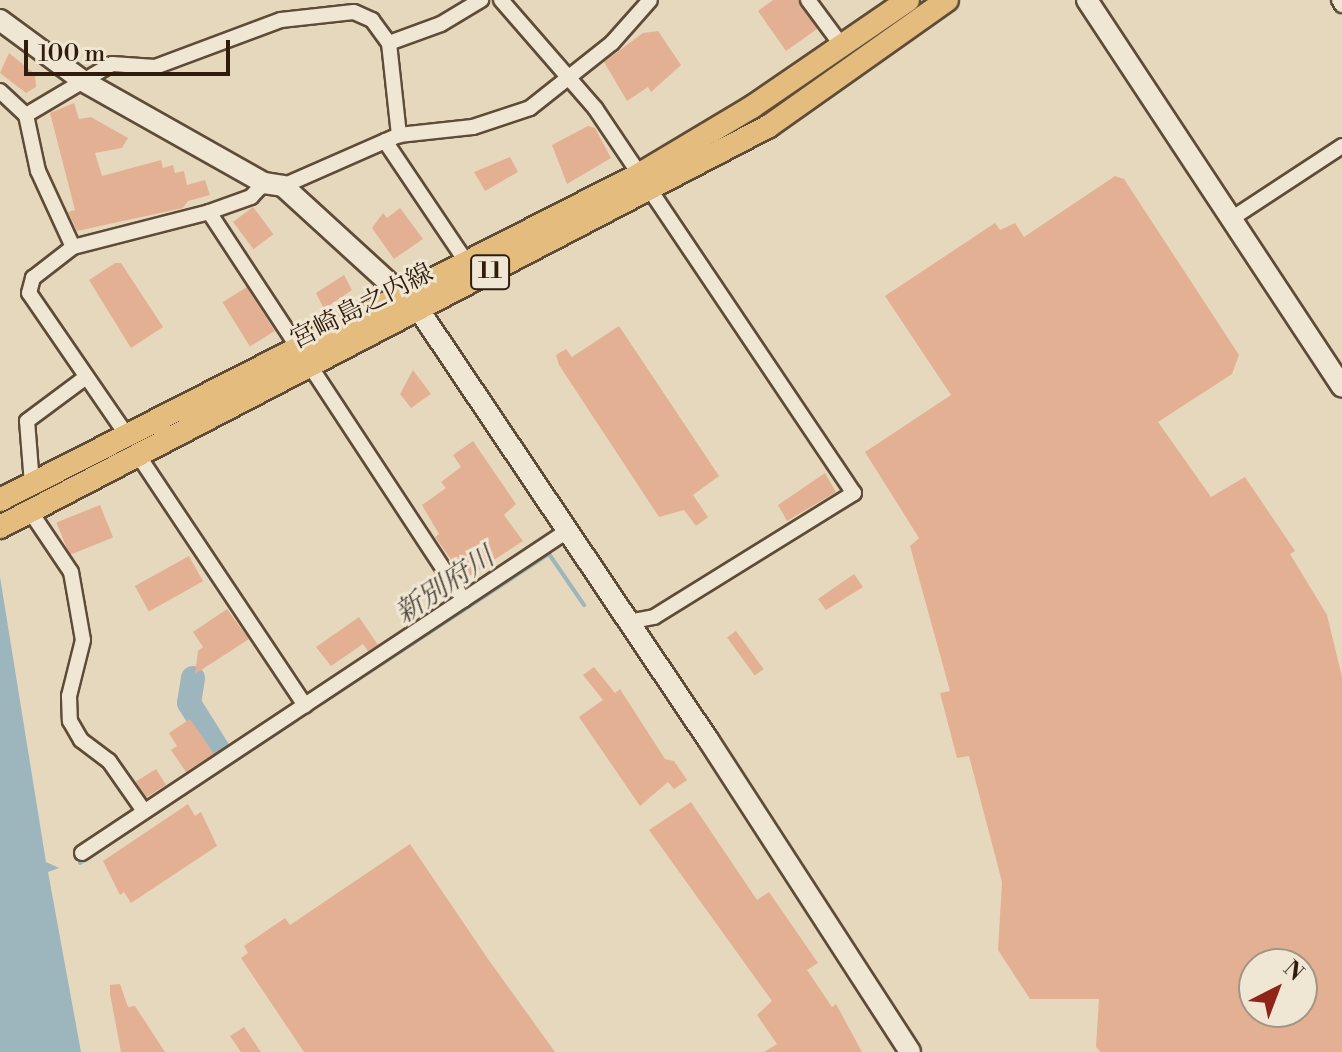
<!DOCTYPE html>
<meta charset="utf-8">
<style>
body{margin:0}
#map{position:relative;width:1342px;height:1052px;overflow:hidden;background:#e6d8bc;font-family:"Libre Bodoni","Noto Serif JP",serif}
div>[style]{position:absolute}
.water>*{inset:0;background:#9db6bd}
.stream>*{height:4px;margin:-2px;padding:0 2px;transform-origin:2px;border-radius:2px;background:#9db6bd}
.river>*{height:24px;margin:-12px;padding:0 12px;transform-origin:12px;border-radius:12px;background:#9db6bd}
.building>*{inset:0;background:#e4b094;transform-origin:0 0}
.roads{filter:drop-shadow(2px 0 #5e4b38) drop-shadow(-2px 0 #5e4b38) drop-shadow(0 2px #5e4b38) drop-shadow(0 -2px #5e4b38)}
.street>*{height:14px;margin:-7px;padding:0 7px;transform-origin:7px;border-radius:7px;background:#efe6d3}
.secondary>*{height:20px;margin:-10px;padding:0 10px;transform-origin:10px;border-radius:10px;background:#efe6d3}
.primary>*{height:22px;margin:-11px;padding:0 11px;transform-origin:11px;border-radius:11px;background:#e3bc7e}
span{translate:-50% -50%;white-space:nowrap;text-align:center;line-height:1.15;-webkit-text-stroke:6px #efe6d3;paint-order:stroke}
.shield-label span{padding:2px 6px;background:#efe6d3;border:2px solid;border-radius:6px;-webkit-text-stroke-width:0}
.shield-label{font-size:24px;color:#311c0c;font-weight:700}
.street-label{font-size:26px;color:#311c0c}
.water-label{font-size:28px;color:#514a41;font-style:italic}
.north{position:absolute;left:1238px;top:948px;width:80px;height:80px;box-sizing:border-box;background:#efe6d3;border:2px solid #a39583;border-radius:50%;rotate:42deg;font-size:22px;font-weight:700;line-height:32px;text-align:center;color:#311c0c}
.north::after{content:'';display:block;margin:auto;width:28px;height:36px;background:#8f2418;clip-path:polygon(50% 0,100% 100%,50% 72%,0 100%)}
.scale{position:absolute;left:24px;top:40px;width:206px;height:36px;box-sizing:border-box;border:4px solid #311c0c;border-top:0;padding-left:10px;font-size:24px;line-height:28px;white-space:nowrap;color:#311c0c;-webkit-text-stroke:6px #efe6d3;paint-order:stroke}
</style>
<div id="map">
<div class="water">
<i style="clip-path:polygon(0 577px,46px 862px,59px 868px,48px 872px,81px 1052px,0 1052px)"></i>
</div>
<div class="stream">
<i style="left:322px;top:703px;width:272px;rotate:-33.3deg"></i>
<i style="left:549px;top:554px;width:62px;rotate:55.5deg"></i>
<i style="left:80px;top:863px;width:260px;rotate:-33.4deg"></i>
</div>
<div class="river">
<i style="left:193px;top:678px;width:25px;rotate:99deg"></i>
<i style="left:189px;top:703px;width:57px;rotate:58deg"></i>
</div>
<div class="building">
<i style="clip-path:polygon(773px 0,798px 0,817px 29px,786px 51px,758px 11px)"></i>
<i style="clip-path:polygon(658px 31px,681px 65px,651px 92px,648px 87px,627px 101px,604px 62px,643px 33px)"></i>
<i style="clip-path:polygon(9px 53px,35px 74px,36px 87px,26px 93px,0 73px)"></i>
<i style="clip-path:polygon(74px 103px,79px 119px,91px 117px,128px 138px,122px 148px,95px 153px,102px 176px,161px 160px,163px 168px,173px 165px,175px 173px,184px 171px,187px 185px,205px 180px,210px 195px,188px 201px,183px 208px,77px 231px,68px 212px,75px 210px,50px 113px)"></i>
<i style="clip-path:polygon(588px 126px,595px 128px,611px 158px,567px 184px,552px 145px)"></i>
<i style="clip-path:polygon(510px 157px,518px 172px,485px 191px,474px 172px)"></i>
<i style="clip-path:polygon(evenodd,1115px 176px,1124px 179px,1239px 355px,1232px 374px,1158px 422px,1211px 497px,1245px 477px,1295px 551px,1290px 554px,1327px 615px,1342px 677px,1342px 1052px,1101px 1052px,1096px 1047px,1099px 999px,1030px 999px,998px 950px,1002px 882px,969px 756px,957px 758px,940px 693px,950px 691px,910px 546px,919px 538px,865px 452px,951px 395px,885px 296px,995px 223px,1000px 230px,1015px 223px,1024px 237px,1115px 176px,1254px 964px,1302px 964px,1302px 1012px,1254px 1012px,1254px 964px)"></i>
<i style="left:253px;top:207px;width:34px;height:25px;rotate:53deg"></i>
<i style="clip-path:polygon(400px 208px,423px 239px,394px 259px,372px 228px,383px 213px,387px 218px)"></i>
<i style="clip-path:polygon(115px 263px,121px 263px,163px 327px,131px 348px,89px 280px)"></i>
<i style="clip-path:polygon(344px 275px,352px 290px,324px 309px,316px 293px)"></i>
<i style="left:247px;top:287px;width:52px;height:29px;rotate:58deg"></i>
<i style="clip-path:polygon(619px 326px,719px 476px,693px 495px,708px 517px,696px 526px,684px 510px,659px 517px,559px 365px,556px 355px,566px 349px,572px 357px)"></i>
<i style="clip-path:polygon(413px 370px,431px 394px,411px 408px,400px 394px)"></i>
<i style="clip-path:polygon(473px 441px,516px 504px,504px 515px,523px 541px,465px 579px,435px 537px,439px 534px,422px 505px,446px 488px,441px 482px,461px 467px,453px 455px)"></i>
<i style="clip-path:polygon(825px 473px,836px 492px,787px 521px,778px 505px)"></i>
<i style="left:100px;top:505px;width:35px;height:47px;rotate:68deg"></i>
<i style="left:189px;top:556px;width:29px;height:62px;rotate:61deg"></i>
<i style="clip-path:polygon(854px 574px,863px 587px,826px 610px,818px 599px)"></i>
<i style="clip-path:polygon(227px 609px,249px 639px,195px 674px,198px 651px,203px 647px,193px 632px)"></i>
<i style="clip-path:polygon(359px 617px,378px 645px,368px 651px,363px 644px,331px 666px,316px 647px)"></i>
<i style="left:736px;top:631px;width:47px;height:11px;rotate:54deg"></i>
<i style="clip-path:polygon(594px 667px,615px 693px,620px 689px,665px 759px,674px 761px,687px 780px,674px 789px,668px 782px,640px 806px,579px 717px,603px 700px,583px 675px)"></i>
<i style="clip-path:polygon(190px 719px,214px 754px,186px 772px,171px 750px,177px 746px,169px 733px)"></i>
<i style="left:156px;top:769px;width:19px;height:24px;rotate:58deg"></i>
<i style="clip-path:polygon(691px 802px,757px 900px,769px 892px,818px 963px,807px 970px,832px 1007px,836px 1004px,862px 1052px,764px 1052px,777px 1044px,757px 1015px,772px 1001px,649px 830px)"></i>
<i style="clip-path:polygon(188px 804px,195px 816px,201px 812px,217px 846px,131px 903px,124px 892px,120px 895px,103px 861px)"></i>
<i style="clip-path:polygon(410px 844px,488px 959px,555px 1052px,304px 1052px,241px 958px,248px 953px,244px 946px,285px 918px,290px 925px)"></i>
<i style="clip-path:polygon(120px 984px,128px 1007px,135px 1006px,165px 1052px,121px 1052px,110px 994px,110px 985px)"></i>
<i style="clip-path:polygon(244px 1027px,261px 1052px,241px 1052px,230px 1036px)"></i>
</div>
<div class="roads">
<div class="street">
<i style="left:501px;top:0;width:143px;rotate:49deg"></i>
<i style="left:595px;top:108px;width:464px;rotate:56.1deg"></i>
<i style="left:854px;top:493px;width:235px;rotate:148.2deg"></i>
<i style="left:654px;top:617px;width:26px;rotate:169deg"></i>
<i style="left:808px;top:0;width:57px;rotate:53.5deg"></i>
<i style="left:1339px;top:0;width:6px;rotate:59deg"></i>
<i style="left:389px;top:43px;width:55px;rotate:-20.1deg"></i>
<i style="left:441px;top:24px;width:47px;rotate:-31deg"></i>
<i style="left:0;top:91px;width:35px;rotate:43deg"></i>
<i style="left:385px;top:141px;width:143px;rotate:56.1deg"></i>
<i style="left:283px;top:186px;width:127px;rotate:-23.7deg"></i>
<i style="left:399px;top:135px;width:74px;rotate:-6.2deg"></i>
<i style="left:473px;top:127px;width:60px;rotate:-18.4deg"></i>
<i style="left:530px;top:108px;width:105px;rotate:-38.4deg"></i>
<i style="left:612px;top:43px;width:57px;rotate:-48.5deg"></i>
<i style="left:209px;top:212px;width:464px;rotate:56.7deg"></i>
<i style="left:1231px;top:219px;width:133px;rotate:-33.3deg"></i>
<i style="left:73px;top:247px;width:84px;rotate:-114.7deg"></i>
<i style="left:38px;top:171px;width:57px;rotate:-102.1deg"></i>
<i style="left:26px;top:115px;width:100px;rotate:-30.7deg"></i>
<i style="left:112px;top:64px;width:43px;rotate:4deg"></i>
<i style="left:155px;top:67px;width:134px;rotate:-20.5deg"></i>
<i style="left:281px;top:20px;width:73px;rotate:-6.3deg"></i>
<i style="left:354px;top:12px;width:20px;rotate:24deg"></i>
<i style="left:372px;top:20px;width:29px;rotate:54deg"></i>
<i style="left:389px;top:43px;width:93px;rotate:83.8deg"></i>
<i style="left:126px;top:434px;width:171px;rotate:-124.5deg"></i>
<i style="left:29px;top:293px;width:16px;rotate:-75deg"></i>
<i style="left:33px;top:278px;width:51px;rotate:-37.8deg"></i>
<i style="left:73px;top:247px;width:140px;rotate:-14.4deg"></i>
<i style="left:209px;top:212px;width:45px;rotate:-19.7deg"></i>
<i style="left:251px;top:197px;width:19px;rotate:-47deg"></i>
<i style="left:138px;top:455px;width:301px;rotate:56.3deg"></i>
<i style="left:32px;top:484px;width:63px;rotate:-94.5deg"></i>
<i style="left:27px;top:421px;width:74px;rotate:-36.7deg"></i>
<i style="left:30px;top:511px;width:73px;rotate:56.1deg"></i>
<i style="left:71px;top:572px;width:69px;rotate:80deg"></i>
<i style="left:83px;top:640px;width:58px;rotate:104deg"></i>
<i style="left:69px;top:696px;width:25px;rotate:88deg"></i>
<i style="left:70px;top:721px;width:22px;rotate:60deg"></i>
<i style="left:81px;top:740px;width:35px;rotate:37deg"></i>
<i style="left:109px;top:761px;width:61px;rotate:55deg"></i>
<i style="left:82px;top:853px;width:582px;rotate:-33.58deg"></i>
</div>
<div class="secondary">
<i style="left:1087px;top:0;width:463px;rotate:56.6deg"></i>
<i style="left:0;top:20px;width:103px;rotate:36.3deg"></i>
<i style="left:83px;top:81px;width:208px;rotate:29.4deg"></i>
<i style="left:264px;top:183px;width:19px;rotate:9deg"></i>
<i style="left:283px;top:186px;width:184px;rotate:42.4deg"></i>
<i style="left:419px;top:310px;width:519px;rotate:56.07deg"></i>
<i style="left:709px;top:741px;width:370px;rotate:57.1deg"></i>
</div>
<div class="primary">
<i style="left:0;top:500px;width:718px;rotate:-26.99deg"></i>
<i style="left:640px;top:174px;width:131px;rotate:-30.9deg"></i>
<i style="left:752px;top:107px;width:189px;rotate:-34.4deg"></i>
<i style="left:0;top:527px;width:867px;rotate:-27.54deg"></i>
<i style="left:769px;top:126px;width:218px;rotate:-35.3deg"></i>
</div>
</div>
<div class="shield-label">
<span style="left:490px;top:272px">11</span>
</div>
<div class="street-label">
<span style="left:362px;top:307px;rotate:-27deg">宮崎島之内線</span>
</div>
<div class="water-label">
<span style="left:445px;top:586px;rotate:-34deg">新別府川</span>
</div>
<div class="north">N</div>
<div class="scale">100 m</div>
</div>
